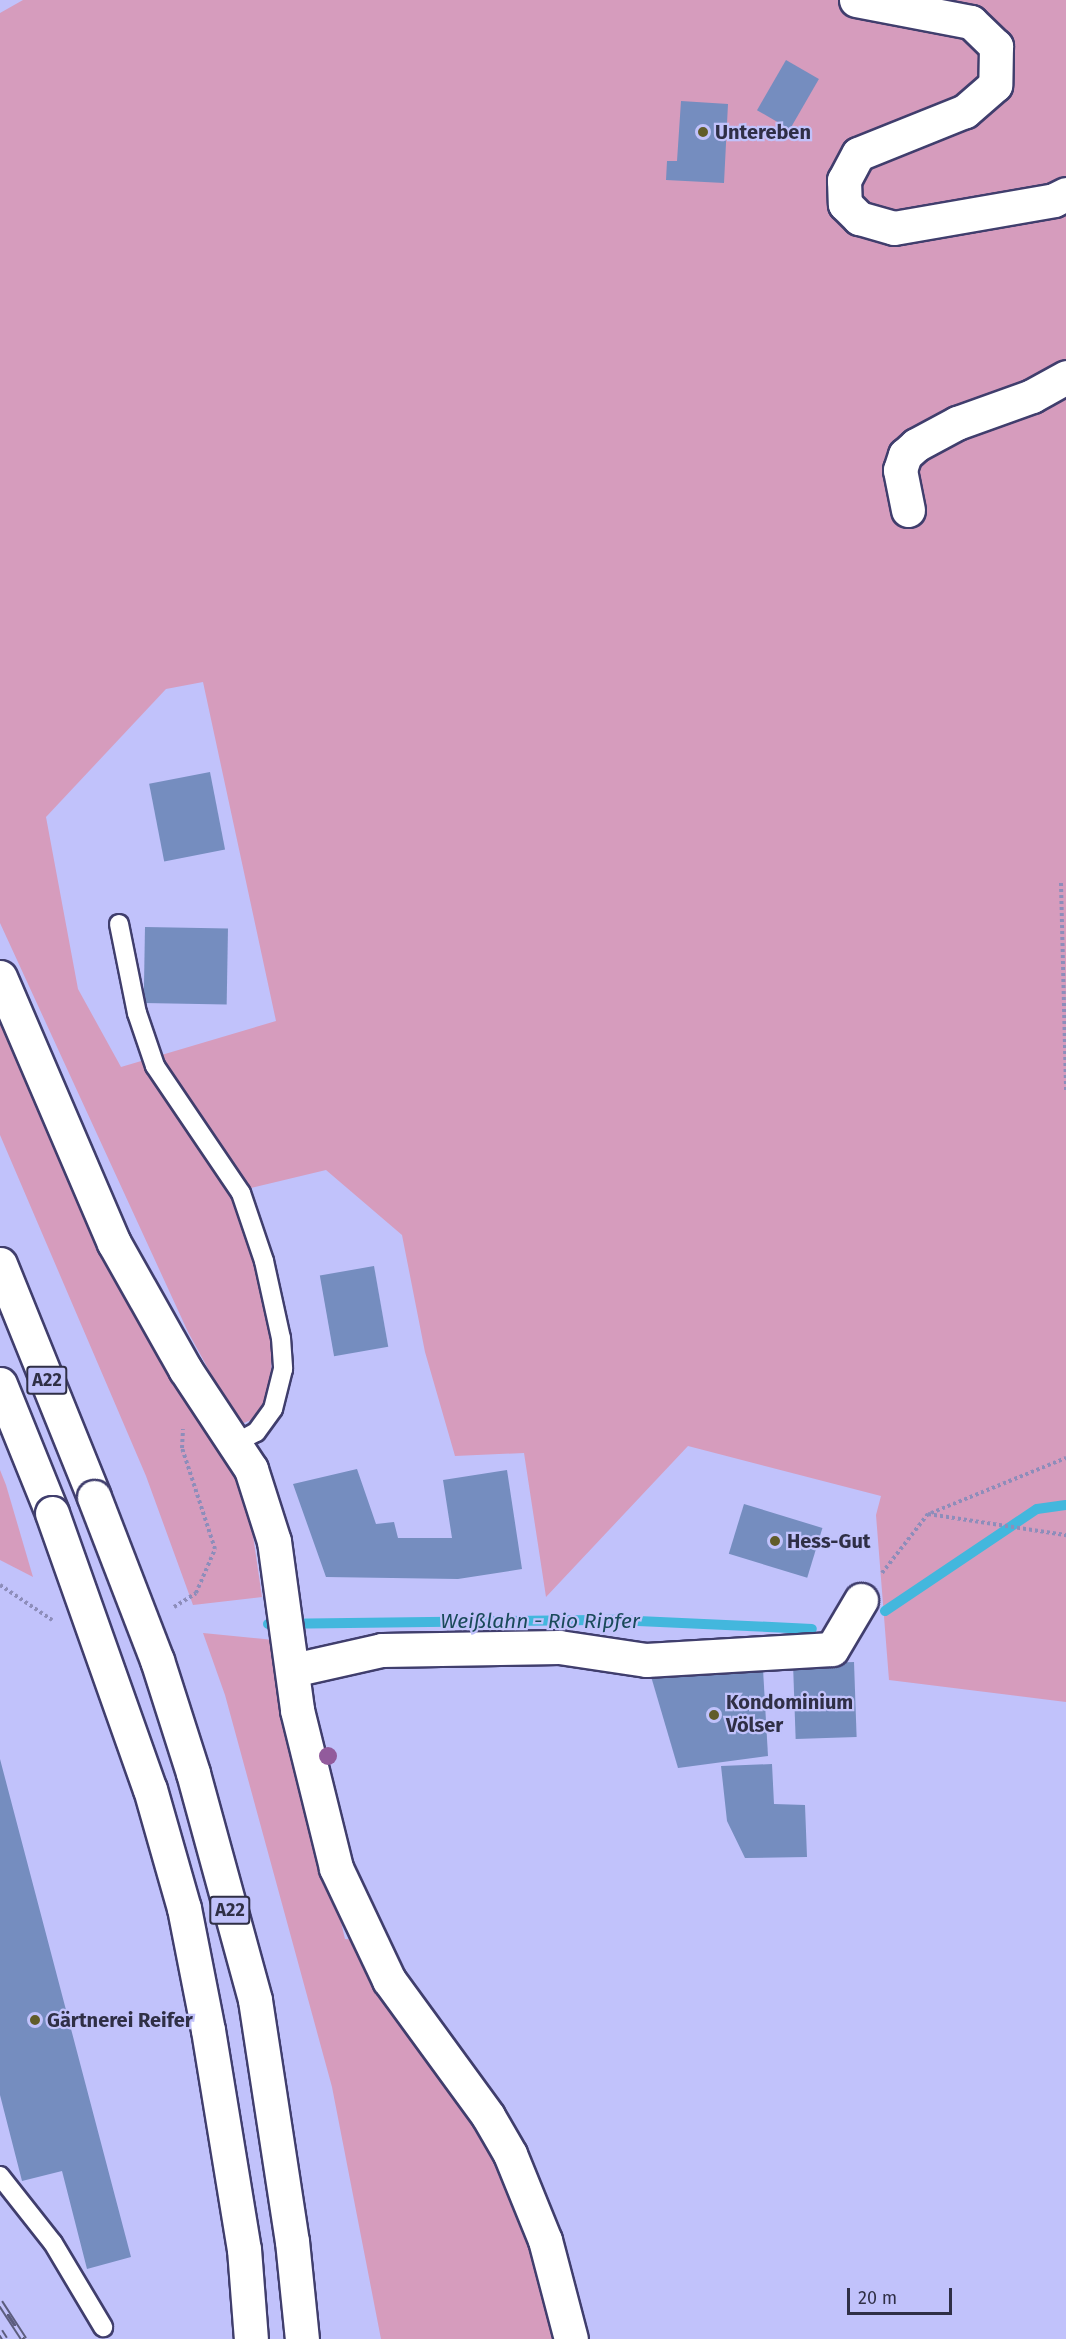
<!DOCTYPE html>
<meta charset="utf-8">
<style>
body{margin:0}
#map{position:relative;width:1066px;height:2339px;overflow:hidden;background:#c1c2fb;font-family:"Fira Sans",sans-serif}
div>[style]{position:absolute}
.green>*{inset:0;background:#d69cbd}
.stream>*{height:10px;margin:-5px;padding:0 5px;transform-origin:5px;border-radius:5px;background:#43b7dd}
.building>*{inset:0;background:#758dbf;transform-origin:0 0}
.path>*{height:4px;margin-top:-2px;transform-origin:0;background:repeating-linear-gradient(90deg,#8d8dba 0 3px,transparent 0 6px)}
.roads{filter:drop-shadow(2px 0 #403e6d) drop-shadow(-2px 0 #403e6d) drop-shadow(0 2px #403e6d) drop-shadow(0 -2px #403e6d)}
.service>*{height:18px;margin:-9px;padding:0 9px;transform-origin:9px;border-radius:9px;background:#fff}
.minor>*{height:33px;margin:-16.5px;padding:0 16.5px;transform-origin:16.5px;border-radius:16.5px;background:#fff}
.motorway>*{height:33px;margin:-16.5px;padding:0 16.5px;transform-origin:16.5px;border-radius:16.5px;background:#fff}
.rail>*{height:7px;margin-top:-3.5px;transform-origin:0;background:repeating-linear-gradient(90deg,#c1c2fb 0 14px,#5c5d7e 0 28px);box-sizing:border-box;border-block:2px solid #5c5d7e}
.bridges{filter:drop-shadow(2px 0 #403e6d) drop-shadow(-2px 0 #403e6d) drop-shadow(0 2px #403e6d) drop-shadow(0 -2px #403e6d)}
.motorway-bridge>*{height:33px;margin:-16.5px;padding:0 16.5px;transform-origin:16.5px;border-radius:16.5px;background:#fff}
.trees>*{width:18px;height:18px;margin:-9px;border-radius:50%;background:#925b9c}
.dots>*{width:16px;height:16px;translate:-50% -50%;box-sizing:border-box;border:3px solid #c1c2fb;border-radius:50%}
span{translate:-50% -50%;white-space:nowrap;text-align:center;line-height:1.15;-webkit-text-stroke:4.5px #c1c2fb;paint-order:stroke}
.shield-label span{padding:2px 4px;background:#c1c2fb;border:2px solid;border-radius:4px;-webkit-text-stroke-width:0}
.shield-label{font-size:18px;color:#2f2f46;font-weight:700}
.poi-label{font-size:20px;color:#2f2f46;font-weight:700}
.left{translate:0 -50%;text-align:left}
.water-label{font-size:21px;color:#194a5a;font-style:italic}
.scale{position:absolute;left:847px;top:2288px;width:105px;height:27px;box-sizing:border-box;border:3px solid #2f2f46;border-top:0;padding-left:8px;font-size:18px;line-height:21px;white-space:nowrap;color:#2f2f46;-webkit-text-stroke:4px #c1c2fb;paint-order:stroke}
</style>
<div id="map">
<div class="green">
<i style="clip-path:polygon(evenodd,23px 0,1066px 0,1066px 1702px,889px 1680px,876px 1515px,881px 1496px,688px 1446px,546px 1597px,524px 1453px,455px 1456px,425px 1352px,402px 1235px,326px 1170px,234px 1192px,274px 1337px,269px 1391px,258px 1417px,244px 1423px,234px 1416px,188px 1332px,0 923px,0 13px,23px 0,203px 682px,276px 1021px,121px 1067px,78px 989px,46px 817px,166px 689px,203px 682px)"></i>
<i style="clip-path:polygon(0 990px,228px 1460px,250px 1515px,262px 1597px,193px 1605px,146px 1476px,0 1135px)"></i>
<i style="clip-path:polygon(0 1470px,6px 1485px,33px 1577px,0 1560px)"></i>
<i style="clip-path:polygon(203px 1633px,274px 1640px,345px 1939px,359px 1940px,435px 2053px,528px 2213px,561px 2339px,381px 2339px,332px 2087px,225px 1695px)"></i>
</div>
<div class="stream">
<i style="left:885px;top:1611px;width:183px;rotate:-33.9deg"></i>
<i style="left:1037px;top:1509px;width:29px;rotate:-8deg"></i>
<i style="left:268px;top:1624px;width:348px;rotate:-0.7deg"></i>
<i style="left:616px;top:1620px;width:196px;rotate:2.6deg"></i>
</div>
<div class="building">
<i style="left:786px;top:60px;width:38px;height:58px;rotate:30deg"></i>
<i style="clip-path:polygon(681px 101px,728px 104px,724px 183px,666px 180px,667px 161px,677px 161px)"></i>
<i style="left:210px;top:772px;width:79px;height:62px;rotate:79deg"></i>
<i style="left:145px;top:927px;width:83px;height:76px;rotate:1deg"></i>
<i style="left:374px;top:1266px;width:82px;height:55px;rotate:80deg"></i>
<i style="clip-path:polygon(357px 1469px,376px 1524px,394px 1522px,398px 1538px,452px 1538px,443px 1480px,507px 1470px,522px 1569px,458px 1579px,326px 1577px,293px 1484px)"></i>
<i style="left:744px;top:1504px;width:82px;height:52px;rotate:17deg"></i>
<i style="left:854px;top:1662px;width:75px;height:61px;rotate:88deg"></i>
<i style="clip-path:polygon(763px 1669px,768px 1756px,678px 1768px,650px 1673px)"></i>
<i style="clip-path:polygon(0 1759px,131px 2257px,87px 2269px,62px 2171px,22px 2181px,0 2095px)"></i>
<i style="clip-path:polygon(772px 1764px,774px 1804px,805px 1805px,807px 1857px,745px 1858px,727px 1821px,721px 1766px)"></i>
</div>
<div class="path">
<i style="left:1061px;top:883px;width:209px;rotate:88.6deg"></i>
<i style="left:931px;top:1513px;width:146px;rotate:-22.2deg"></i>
<i style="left:882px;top:1573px;width:75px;rotate:-52.1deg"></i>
<i style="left:928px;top:1514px;width:140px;rotate:8.7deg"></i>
<i style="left:0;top:1585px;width:63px;rotate:33.9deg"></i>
<i style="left:174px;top:1607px;width:26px;rotate:-32deg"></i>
<i style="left:196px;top:1593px;width:48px;rotate:-66.6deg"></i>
<i style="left:215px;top:1549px;width:106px;rotate:-108.1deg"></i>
<i style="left:182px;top:1448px;width:19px;rotate:-87deg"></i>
</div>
<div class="roads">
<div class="service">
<i style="left:119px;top:924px;width:91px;rotate:78.6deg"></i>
<i style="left:137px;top:1013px;width:56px;rotate:71.2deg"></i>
<i style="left:155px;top:1066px;width:153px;rotate:55.9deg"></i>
<i style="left:241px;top:1193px;width:72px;rotate:71.3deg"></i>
<i style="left:264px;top:1261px;width:79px;rotate:77.6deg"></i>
<i style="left:281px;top:1338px;width:31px;rotate:86deg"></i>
<i style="left:283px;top:1369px;width:41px;rotate:104deg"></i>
<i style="left:273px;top:1409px;width:29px;rotate:126deg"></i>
<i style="left:256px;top:1432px;width:23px;rotate:151deg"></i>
<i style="left:0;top:2176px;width:85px;rotate:51.7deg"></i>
<i style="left:53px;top:2243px;width:98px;rotate:59.2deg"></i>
</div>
<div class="minor">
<i style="left:856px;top:0;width:117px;rotate:10.8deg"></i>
<i style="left:971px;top:22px;width:35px;rotate:44deg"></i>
<i style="left:996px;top:46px;width:39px;rotate:91deg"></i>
<i style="left:995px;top:85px;width:40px;rotate:139deg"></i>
<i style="left:965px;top:111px;width:115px;rotate:158.1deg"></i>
<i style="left:858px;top:154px;width:30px;rotate:118deg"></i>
<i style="left:844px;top:180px;width:24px;rotate:88deg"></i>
<i style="left:845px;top:204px;width:20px;rotate:45deg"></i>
<i style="left:859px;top:218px;width:36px;rotate:16deg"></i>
<i style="left:894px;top:228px;width:162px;rotate:-9.9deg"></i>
<i style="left:1054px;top:200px;width:13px;rotate:-27deg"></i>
<i style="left:908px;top:510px;width:41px;rotate:-101.3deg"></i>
<i style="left:900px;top:470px;width:16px;rotate:-72deg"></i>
<i style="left:905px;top:455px;width:15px;rotate:-42deg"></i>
<i style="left:916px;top:445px;width:47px;rotate:-28.2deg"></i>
<i style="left:957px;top:423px;width:80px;rotate:-19.8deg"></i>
<i style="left:1032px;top:396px;width:39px;rotate:-29deg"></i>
<i style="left:0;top:977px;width:289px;rotate:66.8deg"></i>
<i style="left:114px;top:1243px;width:145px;rotate:60.6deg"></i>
<i style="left:185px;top:1369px;width:120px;rotate:56.6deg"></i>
<i style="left:251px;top:1469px;width:76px;rotate:72.3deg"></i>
<i style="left:274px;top:1541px;width:171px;rotate:82.2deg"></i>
<i style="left:297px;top:1710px;width:163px;rotate:76.1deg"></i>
<i style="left:336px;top:1868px;width:124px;rotate:64.7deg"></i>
<i style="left:389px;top:1980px;width:168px;rotate:53.9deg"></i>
<i style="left:488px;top:2116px;width:44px;rotate:59.9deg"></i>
<i style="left:510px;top:2154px;width:93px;rotate:67.9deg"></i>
<i style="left:545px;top:2240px;width:102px;rotate:75.3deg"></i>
<i style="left:293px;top:1670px;width:91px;rotate:-12.7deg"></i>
<i style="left:382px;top:1650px;width:177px;rotate:-1deg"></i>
<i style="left:559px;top:1647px;width:88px;rotate:8.5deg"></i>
<i style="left:646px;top:1660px;width:186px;rotate:-3.4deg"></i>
<i style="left:832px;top:1649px;width:57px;rotate:-59.4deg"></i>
</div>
<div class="motorway">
<i style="left:0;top:1264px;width:251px;rotate:68deg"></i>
<i style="left:0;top:1384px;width:139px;rotate:68deg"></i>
</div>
</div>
<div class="rail">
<i style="left:0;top:2302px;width:44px;rotate:57deg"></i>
<i style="left:0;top:2331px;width:9px;rotate:58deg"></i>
</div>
<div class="bridges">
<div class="motorway-bridge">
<i style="left:94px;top:1497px;width:175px;rotate:68.9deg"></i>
<i style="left:157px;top:1660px;width:119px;rotate:72.3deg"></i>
<i style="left:193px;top:1773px;width:235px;rotate:74.7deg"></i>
<i style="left:255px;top:2000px;width:244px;rotate:81.3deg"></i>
<i style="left:292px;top:2241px;width:99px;rotate:84.2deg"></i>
<i style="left:52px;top:1513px;width:293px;rotate:70.5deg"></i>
<i style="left:150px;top:1789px;width:124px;rotate:74.1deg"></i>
<i style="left:184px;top:1908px;width:124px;rotate:78.9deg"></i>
<i style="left:208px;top:2030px;width:222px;rotate:80.7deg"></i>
<i style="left:244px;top:2249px;width:90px;rotate:85.6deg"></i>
</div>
</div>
<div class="trees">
<i style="left:328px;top:1756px"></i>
</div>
<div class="dots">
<i style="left:703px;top:132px;background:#615c29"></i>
<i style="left:775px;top:1541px;background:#615c29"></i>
<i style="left:714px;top:1715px;background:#615c29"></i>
<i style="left:35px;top:2020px;background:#615c29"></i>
</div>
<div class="shield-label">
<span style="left:47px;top:1380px">A22</span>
<span style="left:230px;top:1910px">A22</span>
</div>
<div class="poi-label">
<span class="left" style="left:715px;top:132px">Untereben</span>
<span class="left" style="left:787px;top:1541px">Hess-Gut</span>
<span class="left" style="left:726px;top:1714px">Kondominium<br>Völser</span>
<span class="left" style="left:47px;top:2020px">Gärtnerei Reifer</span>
</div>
<div class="water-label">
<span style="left:540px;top:1621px">Weißlahn - Rio Ripfer</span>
</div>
<div class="scale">20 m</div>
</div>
